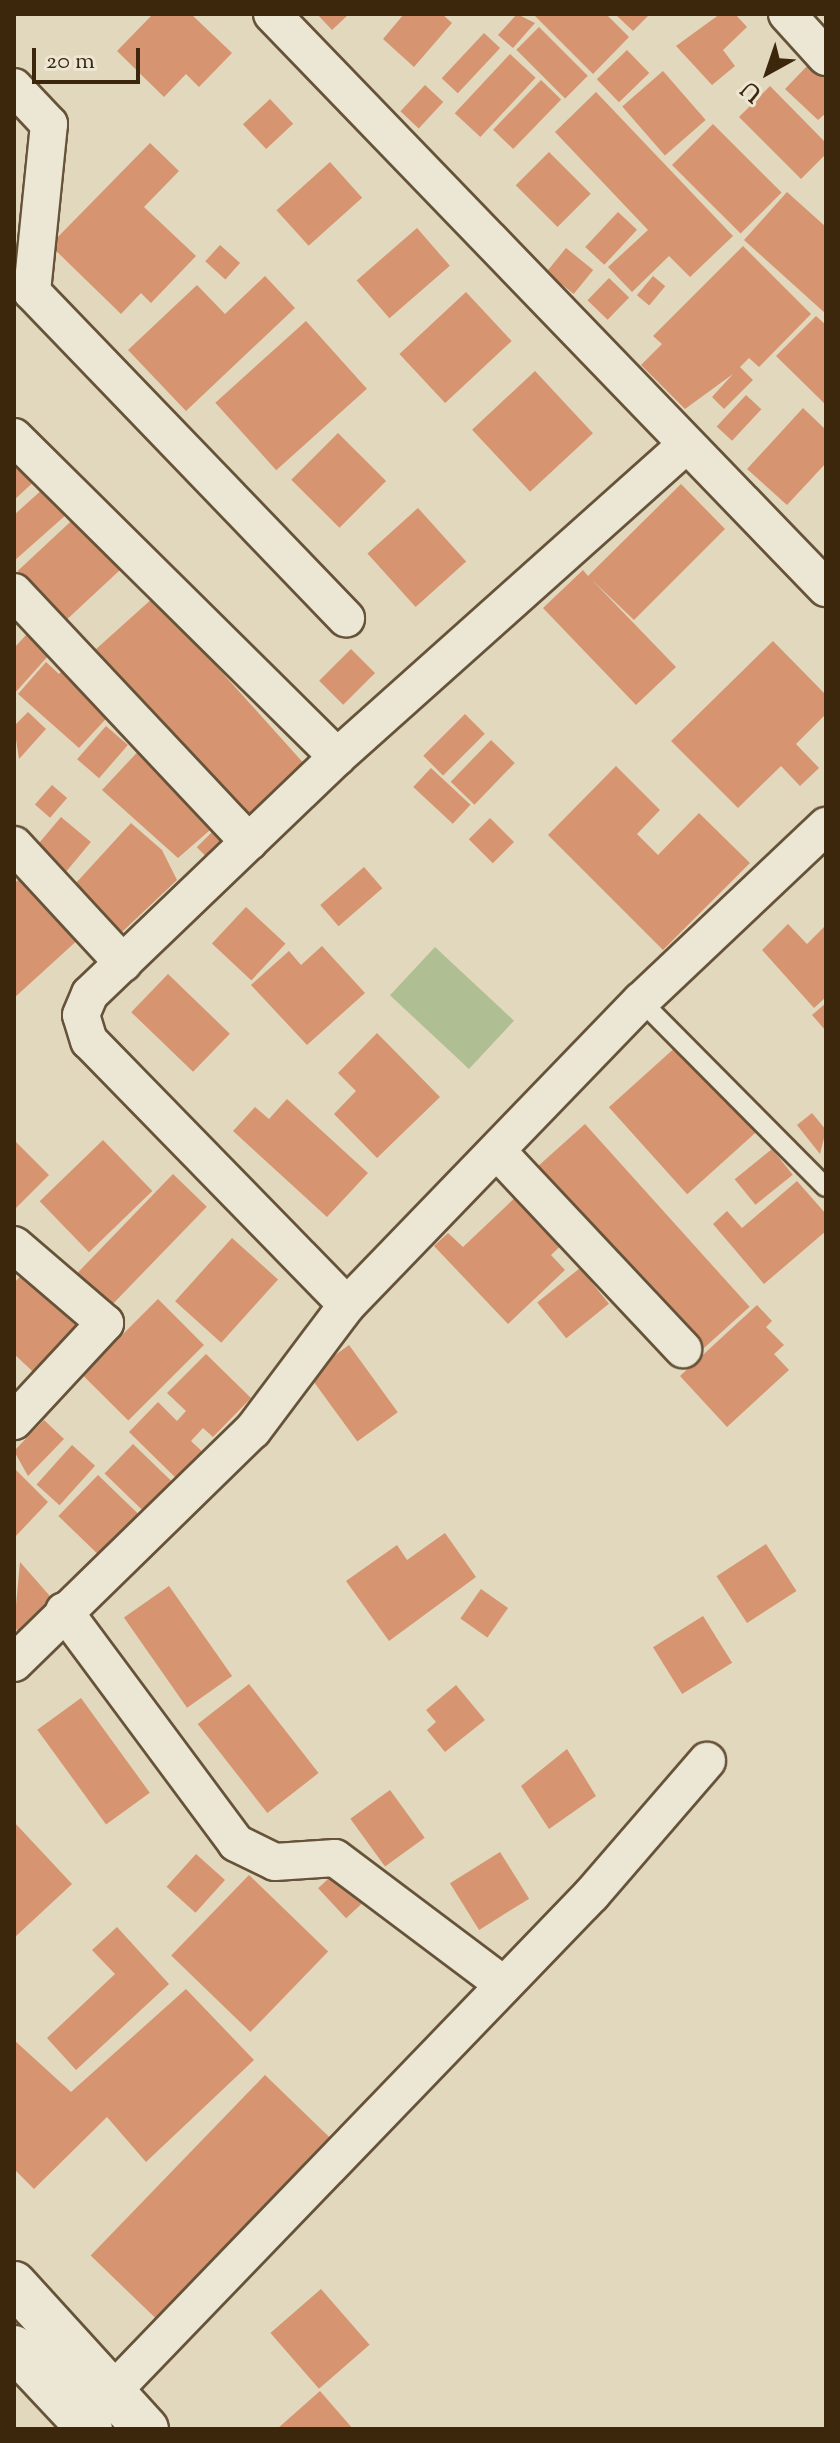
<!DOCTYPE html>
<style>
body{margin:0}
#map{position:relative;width:840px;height:2443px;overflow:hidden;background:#e2d8bd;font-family:"Sorts Mill Goudy",serif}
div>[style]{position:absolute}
.green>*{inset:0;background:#b0bf93;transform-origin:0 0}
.building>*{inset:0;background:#d69470;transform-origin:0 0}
.roads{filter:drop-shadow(2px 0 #665339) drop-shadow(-2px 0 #665339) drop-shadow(0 2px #665339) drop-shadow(0 -2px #665339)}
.service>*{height:18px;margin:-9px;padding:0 9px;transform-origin:9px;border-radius:9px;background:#ece6d4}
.minor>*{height:36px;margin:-18px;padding:0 18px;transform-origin:18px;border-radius:18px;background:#ece6d4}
.secondary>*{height:44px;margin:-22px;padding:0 22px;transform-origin:22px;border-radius:22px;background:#ece6d4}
span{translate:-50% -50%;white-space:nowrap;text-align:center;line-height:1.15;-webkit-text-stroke:7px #ece6d4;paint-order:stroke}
.frame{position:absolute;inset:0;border:16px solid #3c270d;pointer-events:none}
.north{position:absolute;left:728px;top:32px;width:80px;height:80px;-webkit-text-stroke:6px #ece6d4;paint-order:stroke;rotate:220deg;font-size:22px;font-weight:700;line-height:32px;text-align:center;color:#3c270d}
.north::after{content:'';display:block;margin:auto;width:28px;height:36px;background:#3c270d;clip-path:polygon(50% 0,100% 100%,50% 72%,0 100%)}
.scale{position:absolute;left:32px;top:48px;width:108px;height:36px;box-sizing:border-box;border:4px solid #3c270d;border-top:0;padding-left:10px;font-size:24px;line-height:28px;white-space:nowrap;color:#3c270d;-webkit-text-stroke:6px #ece6d4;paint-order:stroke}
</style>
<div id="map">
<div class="green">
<i style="left:435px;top:947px;width:108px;height:66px;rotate:43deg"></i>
</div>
<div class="building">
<i style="clip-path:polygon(153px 14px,191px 14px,232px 53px,199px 87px,186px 74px,164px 97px,117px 51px)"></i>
<i style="clip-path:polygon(317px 14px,349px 14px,332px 30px)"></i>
<i style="clip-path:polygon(404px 14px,442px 14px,452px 23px,414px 67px,383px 39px)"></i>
<i style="clip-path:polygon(517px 14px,535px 23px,513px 48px,498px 35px)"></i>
<i style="clip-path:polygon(533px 14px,606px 14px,629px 37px,593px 74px)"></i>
<i style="clip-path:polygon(615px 14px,650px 14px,633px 31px)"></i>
<i style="clip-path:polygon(720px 14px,735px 14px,747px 27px,723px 50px,735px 66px,712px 85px,676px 46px)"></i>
<i style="left:539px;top:27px;width:69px;height:32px;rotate:45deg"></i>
<i style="left:484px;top:33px;width:22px;height:62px;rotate:43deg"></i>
<i style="left:627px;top:50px;width:32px;height:42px;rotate:46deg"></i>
<i style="left:510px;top:54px;width:35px;height:81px;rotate:43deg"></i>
<i style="clip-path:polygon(810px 63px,826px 79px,826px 113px,818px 120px,785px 89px)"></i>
<i style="left:663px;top:71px;width:65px;height:54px;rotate:49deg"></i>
<i style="left:541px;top:80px;width:28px;height:69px;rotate:44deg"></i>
<i style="left:425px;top:85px;width:25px;height:36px;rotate:43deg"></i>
<i style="clip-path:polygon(770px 86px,826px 143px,826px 154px,801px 179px,739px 117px)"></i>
<i style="clip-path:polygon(596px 92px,733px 236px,690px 277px,669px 256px,632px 292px,608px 267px,648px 230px,555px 132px)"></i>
<i style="left:270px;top:99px;width:34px;height:37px;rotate:47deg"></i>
<i style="left:713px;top:124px;width:97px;height:58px;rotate:45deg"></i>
<i style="clip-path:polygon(150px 143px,179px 171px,144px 207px,196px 256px,151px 303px,141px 293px,121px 314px,50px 245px)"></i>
<i style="left:549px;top:152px;width:59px;height:47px;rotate:45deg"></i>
<i style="left:330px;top:162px;width:48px;height:72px;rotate:48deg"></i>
<i style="clip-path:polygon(787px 192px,826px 227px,826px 314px,744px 240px)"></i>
<i style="left:618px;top:212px;width:26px;height:48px;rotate:43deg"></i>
<i style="left:417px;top:228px;width:50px;height:80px;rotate:49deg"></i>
<i style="left:220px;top:245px;width:27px;height:22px;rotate:42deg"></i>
<i style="clip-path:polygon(743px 246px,811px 314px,759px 367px,749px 358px,740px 367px,753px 380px,724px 409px,712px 397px,733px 374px,685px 409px,641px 365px,662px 344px,653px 336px)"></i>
<i style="left:566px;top:248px;width:35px;height:31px;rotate:39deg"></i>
<i style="clip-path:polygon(265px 276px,295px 308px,186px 411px,128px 350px,197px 285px,225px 314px)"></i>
<i style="left:653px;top:276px;width:16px;height:25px;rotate:40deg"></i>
<i style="left:609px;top:278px;width:28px;height:31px;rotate:44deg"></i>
<i style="left:466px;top:292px;width:67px;height:91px;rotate:47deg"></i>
<i style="clip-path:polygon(816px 316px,826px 325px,826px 405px,776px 356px)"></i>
<i style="left:306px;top:321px;width:91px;height:122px;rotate:48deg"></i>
<i style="left:535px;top:371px;width:85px;height:86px;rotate:47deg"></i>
<i style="left:746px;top:395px;width:21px;height:43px;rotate:43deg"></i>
<i style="clip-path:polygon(803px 408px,826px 430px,826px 463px,787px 505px,747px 469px)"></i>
<i style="left:338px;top:433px;width:68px;height:66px;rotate:45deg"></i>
<i style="clip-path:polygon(14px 451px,39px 477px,14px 500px)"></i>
<i style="clip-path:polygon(681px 484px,725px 529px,634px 620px,592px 580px,676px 667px,636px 705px,543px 608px,583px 570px,588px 576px)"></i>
<i style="clip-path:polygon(44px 488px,67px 514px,14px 561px,14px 515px)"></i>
<i style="left:418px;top:508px;width:72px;height:68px;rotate:48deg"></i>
<i style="left:82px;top:511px;width:69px;height:88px;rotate:47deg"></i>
<i style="left:154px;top:597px;width:224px;height:82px;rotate:48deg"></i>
<i style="clip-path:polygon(27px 634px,49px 655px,14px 694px,14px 648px)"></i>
<i style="clip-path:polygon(773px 641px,826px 695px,826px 714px,796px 744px,819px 768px,800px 786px,781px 766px,738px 808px,671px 741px)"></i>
<i style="left:351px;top:649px;width:34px;height:45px;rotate:45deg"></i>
<i style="clip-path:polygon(46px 662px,59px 674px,66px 666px,115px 709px,79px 748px,18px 694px)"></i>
<i style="clip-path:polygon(28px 712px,46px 729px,19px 759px,14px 726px)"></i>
<i style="left:465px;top:714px;width:28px;height:59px;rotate:45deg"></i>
<i style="left:106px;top:726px;width:29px;height:44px;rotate:41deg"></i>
<i style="left:491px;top:740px;width:33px;height:58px;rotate:44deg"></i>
<i style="clip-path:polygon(144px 745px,217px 824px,178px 858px,102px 790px)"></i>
<i style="clip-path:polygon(616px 766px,660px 810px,637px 834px,658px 855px,699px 813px,750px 863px,663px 950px,548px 835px)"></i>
<i style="left:431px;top:768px;width:54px;height:26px;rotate:43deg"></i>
<i style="left:52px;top:785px;width:20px;height:26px;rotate:41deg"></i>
<i style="left:61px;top:817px;width:39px;height:38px;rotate:40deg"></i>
<i style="left:490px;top:818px;width:34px;height:30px;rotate:45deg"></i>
<i style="clip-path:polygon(131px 823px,162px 850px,177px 880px,122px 932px,76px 883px)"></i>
<i style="left:218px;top:826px;width:16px;height:30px;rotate:45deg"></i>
<i style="left:364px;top:867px;width:28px;height:58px;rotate:49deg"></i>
<i style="clip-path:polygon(19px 879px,81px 937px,14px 998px,14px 884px)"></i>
<i style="left:246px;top:907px;width:54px;height:50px;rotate:43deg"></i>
<i style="clip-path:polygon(788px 924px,807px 944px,826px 925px,826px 997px,814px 1008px,762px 950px)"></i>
<i style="clip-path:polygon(322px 946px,365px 993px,307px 1045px,251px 985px,289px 951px,301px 965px)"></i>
<i style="left:168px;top:974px;width:86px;height:53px;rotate:44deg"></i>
<i style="clip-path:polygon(826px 1003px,826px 1031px,812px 1015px)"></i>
<i style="clip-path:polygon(377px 1033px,440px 1097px,377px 1158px,334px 1114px,356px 1091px,338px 1073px)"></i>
<i style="left:678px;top:1045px;width:117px;height:93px;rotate:48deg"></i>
<i style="clip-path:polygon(287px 1099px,368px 1173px,327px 1217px,233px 1131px,255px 1107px,269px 1119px)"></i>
<i style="clip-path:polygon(812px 1113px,826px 1130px,820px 1154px,797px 1125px)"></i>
<i style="left:585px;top:1124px;width:246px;height:67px;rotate:48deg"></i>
<i style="clip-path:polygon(14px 1140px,49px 1175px,14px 1210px)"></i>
<i style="left:103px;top:1140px;width:71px;height:88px;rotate:46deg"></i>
<i style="left:772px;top:1149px;width:33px;height:48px;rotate:51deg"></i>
<i style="left:173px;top:1174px;width:47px;height:144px;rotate:44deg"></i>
<i style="clip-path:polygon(797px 1181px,826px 1214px,826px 1231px,764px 1284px,713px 1224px,727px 1211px,742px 1228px)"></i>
<i style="clip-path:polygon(522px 1191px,568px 1239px,551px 1255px,565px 1270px,508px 1324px,434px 1246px,448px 1233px,463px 1247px)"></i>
<i style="left:232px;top:1238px;width:62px;height:85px;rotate:42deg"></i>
<i style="left:580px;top:1268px;width:46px;height:55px;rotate:51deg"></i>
<i style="clip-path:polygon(27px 1269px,93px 1329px,44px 1382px,14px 1354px,14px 1283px)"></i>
<i style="left:158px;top:1299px;width:65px;height:107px;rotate:45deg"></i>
<i style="clip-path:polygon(757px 1305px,772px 1321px,766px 1327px,784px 1345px,774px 1354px,789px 1370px,727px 1427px,680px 1376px)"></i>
<i style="left:349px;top:1345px;width:83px;height:50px;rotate:54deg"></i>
<i style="clip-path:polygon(206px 1354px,251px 1398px,213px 1437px,203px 1428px,191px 1441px,208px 1457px,182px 1484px,129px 1432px,158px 1402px,177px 1421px,186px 1411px,167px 1393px)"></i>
<i style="clip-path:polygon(44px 1420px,64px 1439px,28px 1476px,14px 1451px)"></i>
<i style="left:133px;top:1444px;width:63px;height:41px;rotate:44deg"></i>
<i style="left:72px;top:1445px;width:31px;height:53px;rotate:42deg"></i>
<i style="clip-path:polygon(14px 1468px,48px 1502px,14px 1538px)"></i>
<i style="left:98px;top:1475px;width:68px;height:57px;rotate:44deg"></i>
<i style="clip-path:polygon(445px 1533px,476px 1577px,389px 1641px,346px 1581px,397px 1545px,407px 1560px)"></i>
<i style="left:766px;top:1544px;width:56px;height:59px;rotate:57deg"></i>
<i style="clip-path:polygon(20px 1562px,56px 1603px,21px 1634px,14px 1627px)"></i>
<i style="left:169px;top:1586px;width:110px;height:55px;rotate:55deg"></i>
<i style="left:481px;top:1589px;width:33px;height:36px;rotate:35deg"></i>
<i style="left:703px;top:1616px;width:55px;height:59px;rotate:58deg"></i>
<i style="left:249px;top:1684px;width:113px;height:65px;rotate:52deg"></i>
<i style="clip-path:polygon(456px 1685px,485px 1720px,445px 1752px,427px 1730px,436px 1722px,426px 1710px)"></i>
<i style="left:81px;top:1698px;width:117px;height:54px;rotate:54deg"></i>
<i style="clip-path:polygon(567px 1749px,596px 1796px,549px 1829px,521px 1786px)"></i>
<i style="left:390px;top:1790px;width:59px;height:49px;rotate:54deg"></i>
<i style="clip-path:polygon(14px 1822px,72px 1884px,14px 1938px)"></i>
<i style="left:500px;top:1852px;width:55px;height:59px;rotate:58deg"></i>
<i style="left:196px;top:1854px;width:39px;height:44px;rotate:42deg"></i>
<i style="left:343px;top:1865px;width:41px;height:34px;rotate:47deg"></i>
<i style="left:249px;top:1875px;width:110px;height:112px;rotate:44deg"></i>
<i style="clip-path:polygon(117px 1927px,169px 1984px,76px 2070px,47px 2038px,115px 1974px,92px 1950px)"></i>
<i style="clip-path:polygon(186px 1989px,254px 2060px,146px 2162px,107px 2117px,34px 2189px,14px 2169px,14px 2040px,71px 2092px)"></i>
<i style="left:265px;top:2075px;width:94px;height:251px;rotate:44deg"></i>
<i style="left:321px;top:2289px;width:74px;height:67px;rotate:49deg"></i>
<i style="clip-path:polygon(320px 2391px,353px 2429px,277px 2429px)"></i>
</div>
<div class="roads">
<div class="service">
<i style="left:641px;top:1001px;width:262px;rotate:45.2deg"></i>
</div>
<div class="minor">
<i style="left:272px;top:14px;width:798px;rotate:46.02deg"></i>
<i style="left:787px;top:14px;width:58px;rotate:47.8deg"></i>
<i style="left:14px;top:87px;width:51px;rotate:46.6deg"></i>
<i style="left:49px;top:124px;width:169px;rotate:95.8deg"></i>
<i style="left:32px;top:292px;width:453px;rotate:46.1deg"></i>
<i style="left:14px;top:437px;width:455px;rotate:44.7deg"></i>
<i style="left:14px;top:592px;width:343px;rotate:46.8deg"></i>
<i style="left:14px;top:845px;width:161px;rotate:47.3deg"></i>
<i style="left:497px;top:1151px;width:272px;rotate:46.8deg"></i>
<i style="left:14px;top:1245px;width:120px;rotate:40.6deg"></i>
<i style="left:105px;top:1323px;width:134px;rotate:132.9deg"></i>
<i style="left:347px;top:1305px;width:369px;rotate:-134.3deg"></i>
<i style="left:89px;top:1041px;width:27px;rotate:-107deg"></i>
<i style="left:81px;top:1015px;width:23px;rotate:-67deg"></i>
<i style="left:90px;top:994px;width:342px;rotate:-43.8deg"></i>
<i style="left:337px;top:757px;width:467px;rotate:-41.8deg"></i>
<i style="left:64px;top:1611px;width:289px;rotate:53.4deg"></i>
<i style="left:236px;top:1843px;width:43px;rotate:26deg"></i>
<i style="left:275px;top:1862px;width:60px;rotate:-3.8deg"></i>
<i style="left:335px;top:1858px;width:210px;rotate:36.9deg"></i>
<i style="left:14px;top:1663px;width:334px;rotate:-44.3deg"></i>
<i style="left:253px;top:1430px;width:156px;rotate:-53.1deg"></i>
<i style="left:347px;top:1305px;width:423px;rotate:-46deg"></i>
<i style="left:641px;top:1001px;width:255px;rotate:-43.4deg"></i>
<i style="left:111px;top:2393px;width:693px;rotate:-46.05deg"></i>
<i style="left:592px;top:1894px;width:176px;rotate:-49.2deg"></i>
</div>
<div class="secondary">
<i style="left:14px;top:2284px;width:196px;rotate:47.7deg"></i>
<i style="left:14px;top:2348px;width:111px;rotate:46.8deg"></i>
</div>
</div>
<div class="frame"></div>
<div class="north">U</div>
<div class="scale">20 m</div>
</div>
